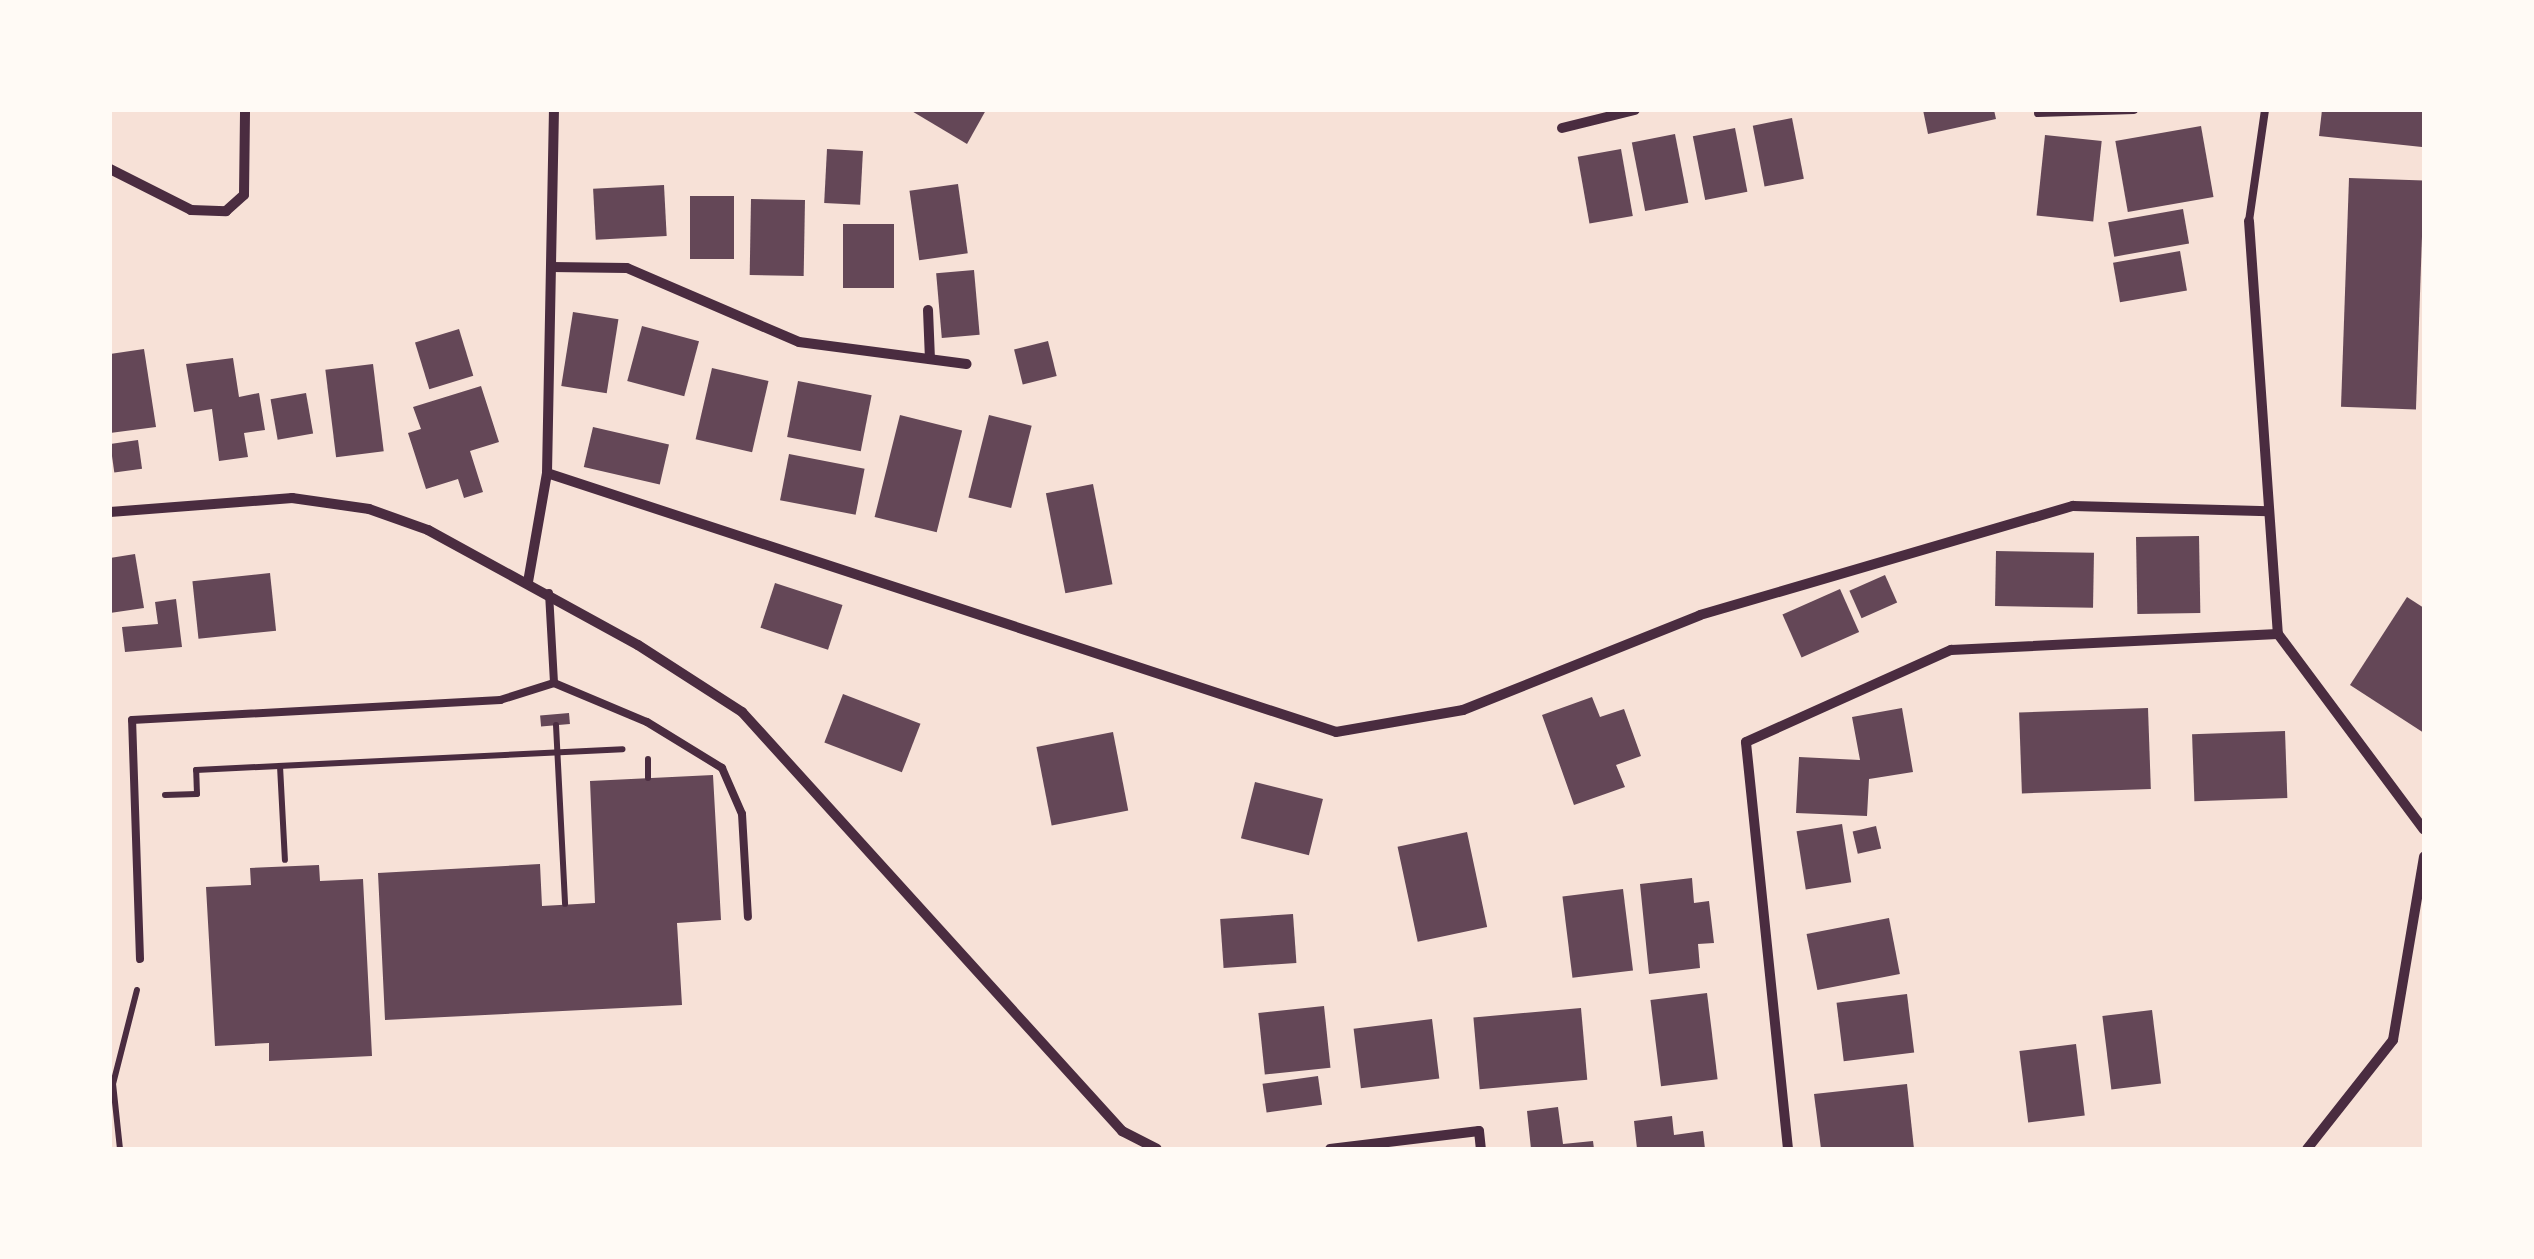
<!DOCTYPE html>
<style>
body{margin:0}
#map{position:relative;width:2534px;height:1259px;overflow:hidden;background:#f7e1d7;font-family:"Roboto Condensed",sans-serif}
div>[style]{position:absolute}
.building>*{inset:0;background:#644757;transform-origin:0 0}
.path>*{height:6px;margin:-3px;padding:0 3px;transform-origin:3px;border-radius:3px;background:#4a2c40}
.service>*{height:8px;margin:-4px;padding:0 4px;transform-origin:4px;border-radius:4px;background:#4a2c40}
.minor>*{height:10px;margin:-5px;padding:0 5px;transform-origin:5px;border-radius:5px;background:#4a2c40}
span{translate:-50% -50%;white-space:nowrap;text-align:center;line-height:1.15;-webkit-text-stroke:8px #fffaf5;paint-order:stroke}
.frame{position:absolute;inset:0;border:112px solid #fffaf5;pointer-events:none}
</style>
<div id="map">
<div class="building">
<i style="clip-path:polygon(910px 110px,986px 110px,967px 144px)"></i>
<i style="clip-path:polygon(1923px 110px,1994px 110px,1996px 119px,1928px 134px)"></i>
<i style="clip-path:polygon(2322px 110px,2424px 110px,2422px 147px,2319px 136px)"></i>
<i style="left:1792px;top:118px;width:62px;height:40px;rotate:79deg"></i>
<i style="left:2201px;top:126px;width:72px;height:87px;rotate:80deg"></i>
<i style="left:1735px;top:128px;width:65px;height:43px;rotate:79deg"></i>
<i style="left:1675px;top:134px;width:70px;height:44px;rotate:79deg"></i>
<i style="left:2045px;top:135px;width:57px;height:81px;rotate:6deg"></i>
<i style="left:827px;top:149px;width:36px;height:54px;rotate:3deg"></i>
<i style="left:1621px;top:149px;width:68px;height:44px;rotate:80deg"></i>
<i style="left:2349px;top:178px;width:75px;height:229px;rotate:2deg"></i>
<i style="left:958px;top:184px;width:70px;height:49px;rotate:82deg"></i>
<i style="left:664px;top:185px;width:51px;height:71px;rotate:87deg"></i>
<i style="left:690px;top:196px;width:44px;height:63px"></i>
<i style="left:751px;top:199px;width:54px;height:76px;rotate:1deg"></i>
<i style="left:2183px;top:209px;width:35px;height:76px;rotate:80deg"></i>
<i style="left:843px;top:224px;width:51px;height:64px"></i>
<i style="left:2180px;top:251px;width:40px;height:68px;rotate:80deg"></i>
<i style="left:974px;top:270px;width:65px;height:38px;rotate:85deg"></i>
<i style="left:573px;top:312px;width:46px;height:75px;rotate:9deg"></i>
<i style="left:642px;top:326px;width:59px;height:57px;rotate:15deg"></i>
<i style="left:459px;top:329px;width:49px;height:46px;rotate:73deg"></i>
<i style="left:1048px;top:341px;width:36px;height:35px;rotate:76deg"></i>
<i style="clip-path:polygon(144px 349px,156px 427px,110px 433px,110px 354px)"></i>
<i style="clip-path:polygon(233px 358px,239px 397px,259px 393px,265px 430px,244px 433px,248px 457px,219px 461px,212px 409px,194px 412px,186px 364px)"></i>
<i style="left:373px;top:364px;width:88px;height:48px;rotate:83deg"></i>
<i style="left:712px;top:368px;width:58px;height:73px;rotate:13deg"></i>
<i style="left:798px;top:381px;width:75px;height:57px;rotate:11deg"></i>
<i style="clip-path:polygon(481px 386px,499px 442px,470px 451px,483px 492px,464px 498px,458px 479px,426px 489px,408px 433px,421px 429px,413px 407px)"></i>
<i style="left:306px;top:393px;width:41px;height:36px;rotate:80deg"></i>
<i style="left:900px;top:415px;width:64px;height:105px;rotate:14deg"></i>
<i style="left:989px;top:415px;width:44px;height:85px;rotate:14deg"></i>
<i style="left:593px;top:427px;width:78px;height:41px;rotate:13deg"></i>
<i style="left:138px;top:440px;width:29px;height:28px;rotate:82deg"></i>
<i style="left:789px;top:454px;width:77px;height:47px;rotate:11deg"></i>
<i style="left:1093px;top:484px;width:102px;height:48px;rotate:79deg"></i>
<i style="left:2199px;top:536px;width:77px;height:63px;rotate:89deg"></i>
<i style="left:1996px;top:551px;width:98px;height:55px;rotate:1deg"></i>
<i style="clip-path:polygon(135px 554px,144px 608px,110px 613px,110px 558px)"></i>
<i style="left:270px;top:573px;width:58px;height:78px;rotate:84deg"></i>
<i style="left:1885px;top:575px;width:30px;height:39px;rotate:66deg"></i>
<i style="left:775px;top:583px;width:71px;height:47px;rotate:18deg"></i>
<i style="left:1840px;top:589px;width:47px;height:63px;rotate:66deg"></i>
<i style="clip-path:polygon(2407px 597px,2424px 608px,2424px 733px,2350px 685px)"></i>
<i style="clip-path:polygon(176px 599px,182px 647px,125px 652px,122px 627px,158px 624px,155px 602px)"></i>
<i style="left:843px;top:694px;width:83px;height:52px;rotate:21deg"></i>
<i style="clip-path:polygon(1592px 697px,1600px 717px,1624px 709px,1641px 756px,1616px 765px,1625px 787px,1574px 805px,1542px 715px)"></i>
<i style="clip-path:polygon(1902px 708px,1913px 772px,1869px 779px,1867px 816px,1796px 813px,1799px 757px,1860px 760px,1852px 717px)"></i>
<i style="left:2148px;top:708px;width:81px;height:129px;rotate:88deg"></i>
<i style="left:569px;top:713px;width:11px;height:29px;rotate:85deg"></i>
<i style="left:2285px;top:731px;width:67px;height:93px;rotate:88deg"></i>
<i style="left:1113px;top:732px;width:80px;height:78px;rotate:79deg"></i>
<i style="clip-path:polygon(713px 775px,721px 920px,677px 923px,682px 1005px,385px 1020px,378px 873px,540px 864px,542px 906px,595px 903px,590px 781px)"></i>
<i style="left:1255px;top:782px;width:70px;height:58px;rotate:14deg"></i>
<i style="left:1842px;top:824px;width:59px;height:46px;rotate:81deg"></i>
<i style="left:1876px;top:826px;width:23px;height:24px;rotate:77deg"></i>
<i style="left:1467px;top:832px;width:97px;height:71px;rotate:78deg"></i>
<i style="clip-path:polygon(319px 865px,320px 881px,363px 879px,372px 1056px,269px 1061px,269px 1043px,215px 1046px,206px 887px,251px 885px,250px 868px)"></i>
<i style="clip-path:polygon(1692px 878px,1694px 903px,1709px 901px,1714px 943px,1698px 944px,1700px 968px,1649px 974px,1640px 884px)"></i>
<i style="left:1623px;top:889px;width:82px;height:61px;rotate:83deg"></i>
<i style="left:1293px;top:914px;width:49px;height:73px;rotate:86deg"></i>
<i style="left:1889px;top:918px;width:57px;height:84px;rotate:79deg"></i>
<i style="left:1707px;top:993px;width:87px;height:57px;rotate:83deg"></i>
<i style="left:1907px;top:994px;width:59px;height:71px;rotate:83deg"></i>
<i style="left:1324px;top:1006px;width:62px;height:66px;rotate:84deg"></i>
<i style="left:1581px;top:1008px;width:72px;height:108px;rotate:85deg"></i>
<i style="left:2152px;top:1010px;width:74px;height:50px;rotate:83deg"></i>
<i style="left:1432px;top:1019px;width:60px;height:79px;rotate:83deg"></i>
<i style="left:2076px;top:1044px;width:72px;height:57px;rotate:83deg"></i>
<i style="left:1318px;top:1076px;width:29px;height:56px;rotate:82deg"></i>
<i style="clip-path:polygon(1907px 1084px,1914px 1149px,1821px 1149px,1814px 1094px)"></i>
<i style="clip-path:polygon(1558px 1107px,1563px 1144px,1593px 1141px,1594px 1149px,1531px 1149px,1527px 1111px)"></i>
<i style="clip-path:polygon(1672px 1116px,1674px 1135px,1703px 1131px,1705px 1149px,1637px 1149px,1634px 1121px)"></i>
</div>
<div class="path">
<i style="left:556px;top:725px;width:179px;rotate:87.1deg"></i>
<i style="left:648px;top:759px;width:19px;rotate:90deg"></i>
<i style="left:280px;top:766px;width:94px;rotate:87deg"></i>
<i style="left:165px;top:795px;width:32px;rotate:-2deg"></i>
<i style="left:197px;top:794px;width:24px;rotate:-92deg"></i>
<i style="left:196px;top:770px;width:427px;rotate:-2.8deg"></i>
<i style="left:120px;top:1149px;width:65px;rotate:-96.1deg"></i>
<i style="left:113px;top:1084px;width:97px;rotate:-75.7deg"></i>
</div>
<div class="service">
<i style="left:2038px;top:113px;width:96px;rotate:-1.8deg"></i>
<i style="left:2249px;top:221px;width:112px;rotate:-81.8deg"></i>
<i style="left:549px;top:593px;width:90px;rotate:86.8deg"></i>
<i style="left:140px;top:959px;width:239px;rotate:-91.9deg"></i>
<i style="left:132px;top:720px;width:369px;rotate:-3.1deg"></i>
<i style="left:500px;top:700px;width:57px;rotate:-17.5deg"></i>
<i style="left:554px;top:683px;width:101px;rotate:22.8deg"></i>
<i style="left:647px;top:722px;width:88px;rotate:31.5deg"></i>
<i style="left:722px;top:768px;width:50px;rotate:66.5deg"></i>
<i style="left:742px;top:814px;width:103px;rotate:86.7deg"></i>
</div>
<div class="minor">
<i style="left:1562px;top:128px;width:75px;rotate:-13.9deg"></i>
<i style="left:110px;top:169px;width:91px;rotate:26.8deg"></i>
<i style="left:191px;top:210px;width:35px;rotate:2deg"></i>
<i style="left:226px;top:211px;width:24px;rotate:-42deg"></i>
<i style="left:244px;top:195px;width:85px;rotate:-89.3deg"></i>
<i style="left:2249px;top:221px;width:414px;rotate:86deg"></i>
<i style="left:2278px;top:634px;width:244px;rotate:53.3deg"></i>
<i style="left:551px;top:267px;width:76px;rotate:0.8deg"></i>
<i style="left:627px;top:268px;width:187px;rotate:23.3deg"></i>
<i style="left:799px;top:342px;width:169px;rotate:7.5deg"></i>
<i style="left:928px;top:310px;width:49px;rotate:87.7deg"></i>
<i style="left:547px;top:473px;width:830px;rotate:18.17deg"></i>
<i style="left:1336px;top:732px;width:129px;rotate:-9.8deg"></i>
<i style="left:1463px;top:710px;width:255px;rotate:-21.8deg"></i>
<i style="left:1700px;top:615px;width:389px;rotate:-16.3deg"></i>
<i style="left:2073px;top:506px;width:196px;rotate:1.5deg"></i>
<i style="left:110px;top:512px;width:183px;rotate:-4.4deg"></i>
<i style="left:292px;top:498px;width:78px;rotate:8.1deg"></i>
<i style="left:369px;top:509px;width:63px;rotate:19.6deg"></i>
<i style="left:428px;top:530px;width:239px;rotate:28.7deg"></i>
<i style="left:638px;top:645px;width:124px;rotate:32.8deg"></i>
<i style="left:742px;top:712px;width:566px;rotate:47.79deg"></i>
<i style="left:1122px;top:1131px;width:39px;rotate:27deg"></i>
<i style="left:528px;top:582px;width:111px;rotate:-80.1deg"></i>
<i style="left:547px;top:473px;width:363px;rotate:-88.9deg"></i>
<i style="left:1330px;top:1149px;width:150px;rotate:-6.9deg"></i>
<i style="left:1479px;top:1131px;width:18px;rotate:84deg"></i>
<i style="left:1788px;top:1149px;width:409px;rotate:-95.9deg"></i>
<i style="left:1746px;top:742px;width:225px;rotate:-24.2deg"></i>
<i style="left:1951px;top:650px;width:327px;rotate:-2.8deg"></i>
<i style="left:2307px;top:1149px;width:139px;rotate:-51.7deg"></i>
<i style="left:2393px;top:1040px;width:186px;rotate:-80.4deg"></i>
</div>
<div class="frame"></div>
</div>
